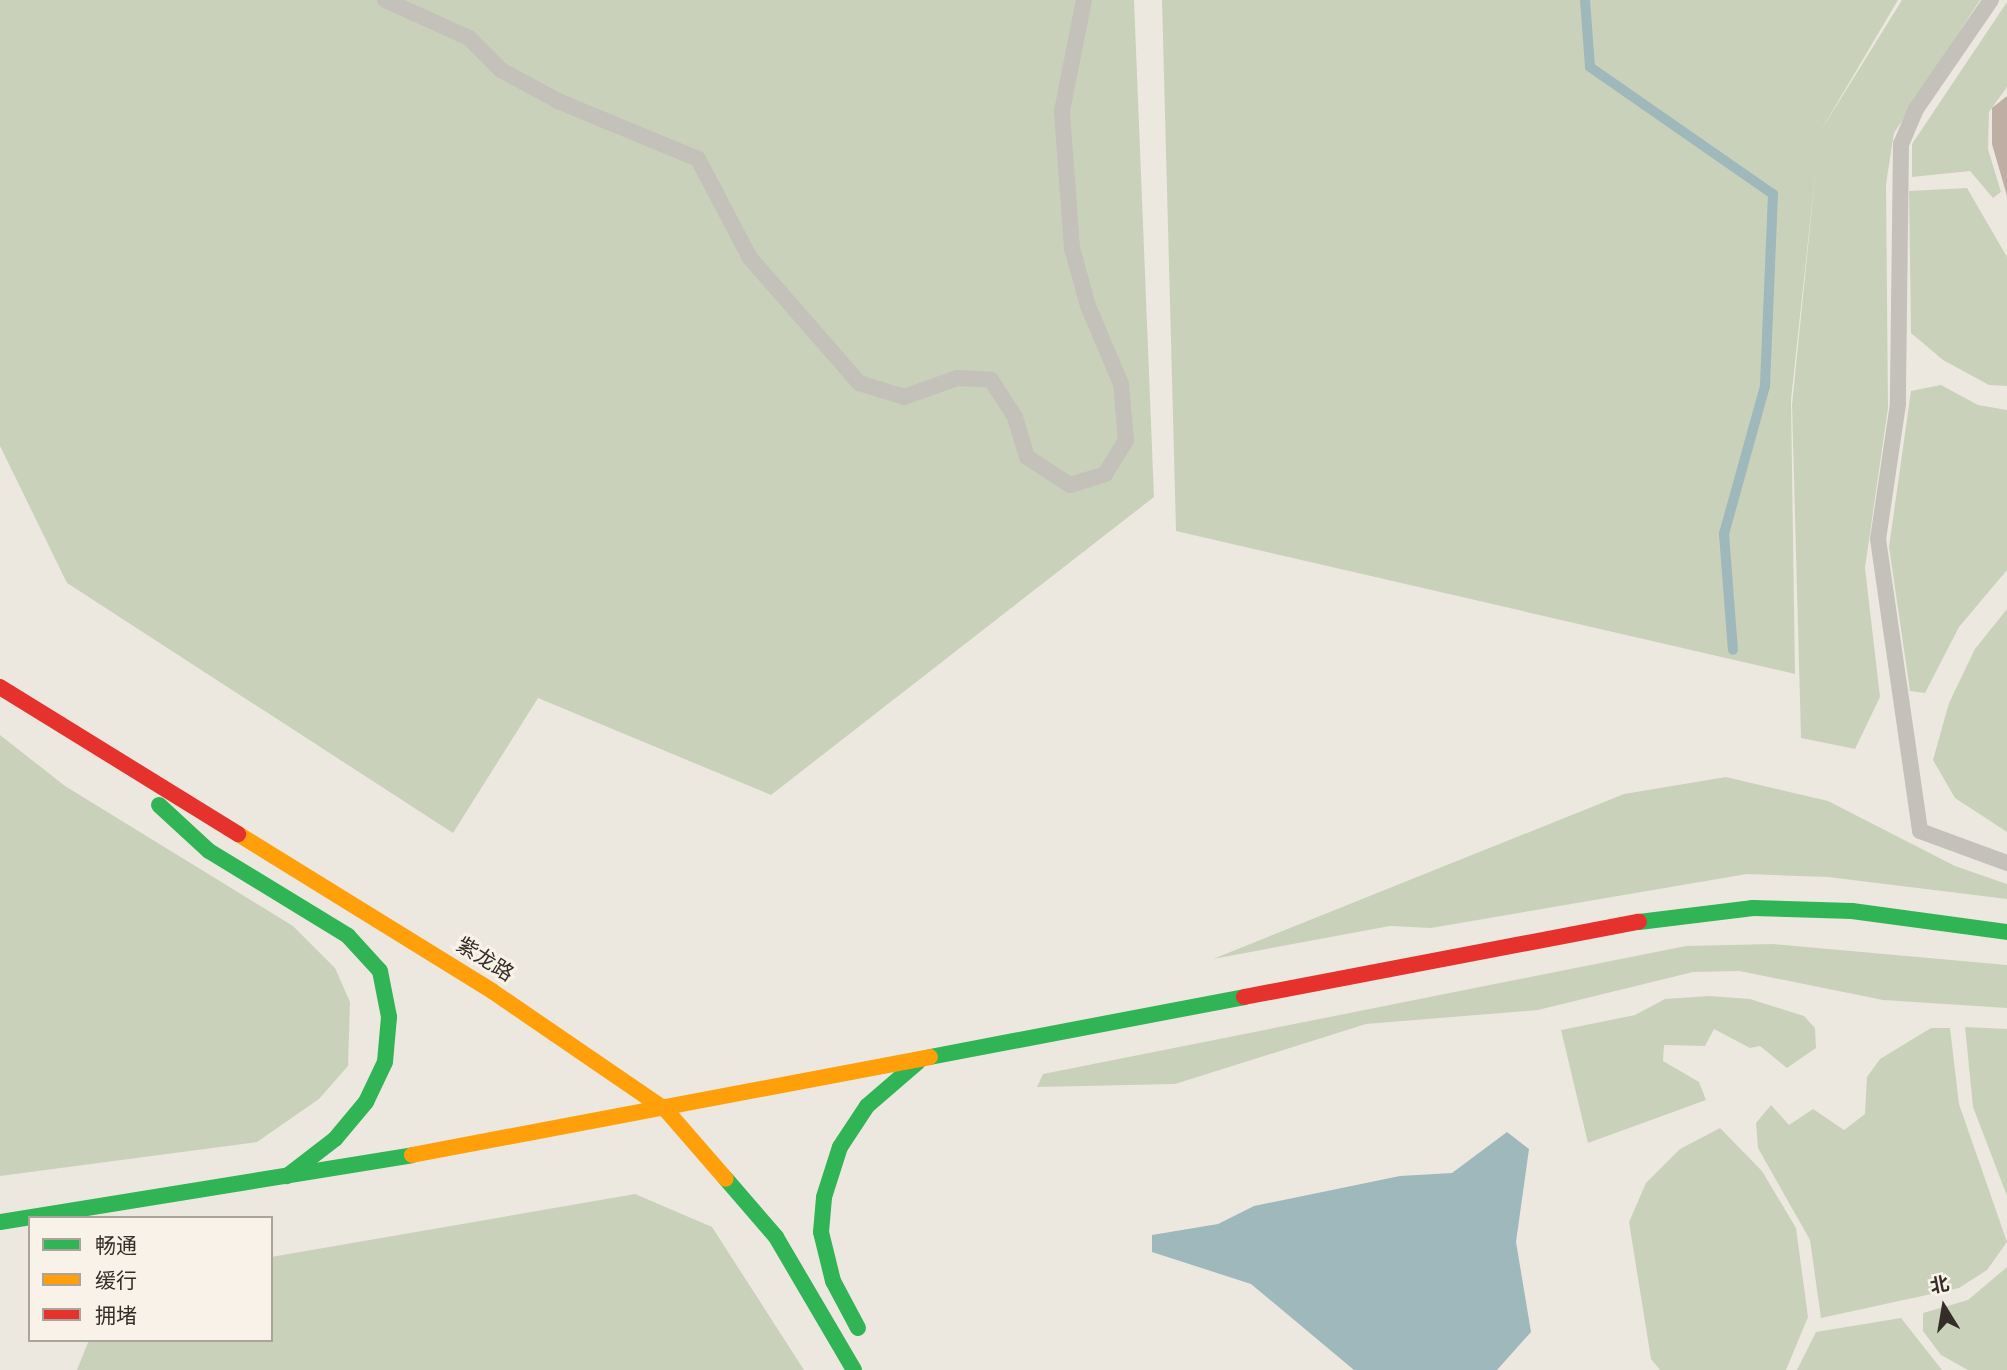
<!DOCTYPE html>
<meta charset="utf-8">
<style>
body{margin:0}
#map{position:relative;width:2007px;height:1370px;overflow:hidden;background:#ece8e0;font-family:Overpass,"Noto Sans SC",sans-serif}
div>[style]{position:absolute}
.green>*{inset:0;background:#cad1bb}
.water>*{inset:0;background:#9eb8bb}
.stream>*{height:10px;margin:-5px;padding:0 5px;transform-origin:5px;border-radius:5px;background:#9eb8bb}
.building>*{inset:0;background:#beaea3}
.lane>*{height:16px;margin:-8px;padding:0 8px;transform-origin:8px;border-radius:8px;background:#c4c0ba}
.fast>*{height:16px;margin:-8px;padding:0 8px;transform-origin:8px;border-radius:8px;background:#30b455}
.slow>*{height:16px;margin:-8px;padding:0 8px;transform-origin:8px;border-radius:8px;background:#ff9f0a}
.jam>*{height:16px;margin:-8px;padding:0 8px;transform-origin:8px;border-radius:8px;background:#e5322d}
span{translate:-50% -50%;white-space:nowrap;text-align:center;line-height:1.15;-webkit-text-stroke:6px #f8f2e8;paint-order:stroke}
.street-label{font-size:21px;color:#352e28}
.legend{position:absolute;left:28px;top:1216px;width:245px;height:126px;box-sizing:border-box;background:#f8f2e8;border:2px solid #aaa49b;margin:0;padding:9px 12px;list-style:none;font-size:21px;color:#352e28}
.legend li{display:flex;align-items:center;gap:14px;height:35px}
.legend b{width:35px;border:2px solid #aaa49b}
.north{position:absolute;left:1909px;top:1272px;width:70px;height:70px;-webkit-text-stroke:5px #f8f2e8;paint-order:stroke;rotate:349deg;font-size:19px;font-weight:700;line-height:28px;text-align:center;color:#352e28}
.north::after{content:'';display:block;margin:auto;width:24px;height:32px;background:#352e28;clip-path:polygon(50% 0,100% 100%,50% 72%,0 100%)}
</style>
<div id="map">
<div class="green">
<i style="clip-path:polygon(0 0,1134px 0,1154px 497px,771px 795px,538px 698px,453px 833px,67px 583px,0 446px)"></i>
<i style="clip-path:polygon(1162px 0,1898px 0,1820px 132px,1902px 0,1980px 0,1894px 133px,1886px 184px,1888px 408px,1865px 568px,1880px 697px,1855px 749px,1801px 738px,1792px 405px,1816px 167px,1791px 400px,1795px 674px,1176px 531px)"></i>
<i style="clip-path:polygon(2007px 2px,2007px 87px,1989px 112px,1988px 149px,2001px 192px,1993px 198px,1970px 171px,1912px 177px,1912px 144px)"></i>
<i style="clip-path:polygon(1967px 188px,2007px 257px,2007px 386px,1989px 385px,1943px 360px,1911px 333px,1909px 191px)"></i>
<i style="clip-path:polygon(1941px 385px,1978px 405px,2007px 410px,2007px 570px,1959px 627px,1925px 693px,1910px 691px,1889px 547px,1911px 391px)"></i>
<i style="clip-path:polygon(2007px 609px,2007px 832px,1955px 798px,1933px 760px,1949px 703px,1975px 649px)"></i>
<i style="clip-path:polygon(0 735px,65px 786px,293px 926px,335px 968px,350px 1002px,348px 1066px,319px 1099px,257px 1142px,0 1176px)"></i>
<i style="clip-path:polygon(1726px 777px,1828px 801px,1955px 866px,2007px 884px,2007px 899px,1828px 877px,1747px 874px,1431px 928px,1390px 926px,1213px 959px,1624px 794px)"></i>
<i style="clip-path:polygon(1773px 944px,2007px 965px,2007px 1008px,1883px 1000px,1739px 971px,1693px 972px,1538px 1010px,1366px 1024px,1175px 1084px,1037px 1087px,1043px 1074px,1686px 946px)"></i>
<i style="clip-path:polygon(1709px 996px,1750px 999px,1804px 1016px,1815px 1028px,1816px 1048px,1787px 1068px,1760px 1046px,1750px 1048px,1714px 1029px,1705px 1046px,1664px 1045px,1663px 1061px,1699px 1082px,1706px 1100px,1588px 1143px,1561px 1030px,1635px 1015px,1665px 999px)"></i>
<i style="clip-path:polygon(1965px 1027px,2007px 1029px,2007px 1196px,1973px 1107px)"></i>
<i style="clip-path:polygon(1931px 1028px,1950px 1028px,1959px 1104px,2007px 1242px,1987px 1270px,1959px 1288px,1821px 1318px,1810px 1240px,1758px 1148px,1756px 1123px,1771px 1105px,1789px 1125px,1813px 1109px,1844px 1130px,1865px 1114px,1867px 1077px,1880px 1059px)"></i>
<i style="clip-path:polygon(1720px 1128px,1762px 1171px,1796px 1228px,1808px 1317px,1786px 1370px,1660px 1370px,1651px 1359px,1629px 1222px,1646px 1183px,1680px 1149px)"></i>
<i style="clip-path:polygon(635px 1194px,712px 1227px,804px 1370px,77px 1370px,89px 1340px,271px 1340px,271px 1257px)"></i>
<i style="clip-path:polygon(2007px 1267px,2007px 1370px,1968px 1370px,1941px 1355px,1923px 1331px,1923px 1313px,1968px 1300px)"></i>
<i style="clip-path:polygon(1901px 1318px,1942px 1370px,1797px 1370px,1816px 1332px)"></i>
</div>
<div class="water">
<i style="clip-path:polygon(1507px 1132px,1529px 1149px,1516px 1242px,1531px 1332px,1497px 1370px,1354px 1370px,1251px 1284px,1152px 1252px,1152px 1235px,1218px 1224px,1254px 1206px,1400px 1176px,1452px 1173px)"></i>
</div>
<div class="stream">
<i style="left:1585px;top:0;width:67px;rotate:85.7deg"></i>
<i style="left:1590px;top:67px;width:223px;rotate:34.8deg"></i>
<i style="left:1773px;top:194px;width:192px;rotate:92.4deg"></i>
<i style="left:1765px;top:386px;width:154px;rotate:105.5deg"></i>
<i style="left:1724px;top:534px;width:116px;rotate:85.6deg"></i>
</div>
<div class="building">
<i style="clip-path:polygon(2007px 96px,2007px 196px,1992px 144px,1992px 108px)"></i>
</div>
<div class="lane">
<i style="left:385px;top:0;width:92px;rotate:24.3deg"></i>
<i style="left:469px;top:38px;width:45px;rotate:45deg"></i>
<i style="left:501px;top:70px;width:65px;rotate:28.5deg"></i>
<i style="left:558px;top:101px;width:152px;rotate:22.5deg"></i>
<i style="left:698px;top:159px;width:112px;rotate:62.3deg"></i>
<i style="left:750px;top:258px;width:166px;rotate:48.9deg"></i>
<i style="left:859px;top:383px;width:47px;rotate:17.3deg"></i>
<i style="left:904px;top:397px;width:56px;rotate:-19.7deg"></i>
<i style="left:957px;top:378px;width:34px;rotate:3deg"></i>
<i style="left:991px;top:380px;width:44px;rotate:57deg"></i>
<i style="left:1015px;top:417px;width:42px;rotate:73.3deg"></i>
<i style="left:1027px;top:457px;width:51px;rotate:33.1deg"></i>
<i style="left:1070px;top:485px;width:37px;rotate:-17deg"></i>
<i style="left:1105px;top:474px;width:40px;rotate:-58deg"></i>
<i style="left:1126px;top:440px;width:56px;rotate:-95.1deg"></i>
<i style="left:1121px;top:384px;width:85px;rotate:-112.9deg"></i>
<i style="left:1088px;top:306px;width:60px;rotate:-105.4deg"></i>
<i style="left:1072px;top:248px;width:137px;rotate:-94.2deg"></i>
<i style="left:1062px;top:111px;width:113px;rotate:-78.8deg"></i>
<i style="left:1991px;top:0;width:132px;rotate:124.5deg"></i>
<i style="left:1916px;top:109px;width:38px;rotate:113deg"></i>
<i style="left:1901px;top:144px;width:260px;rotate:90.7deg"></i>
<i style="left:1898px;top:404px;width:136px;rotate:98.4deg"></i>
<i style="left:1878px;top:539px;width:295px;rotate:81.8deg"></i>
<i style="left:1920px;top:831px;width:93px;rotate:20.2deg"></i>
</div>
<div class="fast">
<i style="left:159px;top:805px;width:68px;rotate:42.6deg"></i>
<i style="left:209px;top:851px;width:163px;rotate:31.4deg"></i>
<i style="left:348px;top:936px;width:47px;rotate:47.6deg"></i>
<i style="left:380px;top:971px;width:47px;rotate:78.9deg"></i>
<i style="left:389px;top:1017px;width:45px;rotate:95.1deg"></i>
<i style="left:385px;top:1062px;width:44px;rotate:115.4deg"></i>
<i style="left:366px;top:1102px;width:48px;rotate:130deg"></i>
<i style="left:335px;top:1139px;width:61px;rotate:142.4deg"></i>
<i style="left:1639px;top:922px;width:115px;rotate:-7deg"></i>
<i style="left:1753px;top:908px;width:99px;rotate:1.7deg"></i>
<i style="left:1852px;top:911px;width:156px;rotate:7.7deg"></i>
<i style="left:930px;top:1057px;width:320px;rotate:-10.8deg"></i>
<i style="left:726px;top:1179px;width:77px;rotate:49.2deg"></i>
<i style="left:776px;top:1237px;width:154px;rotate:59.6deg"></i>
<i style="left:0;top:1222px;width:417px;rotate:-9.2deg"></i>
<i style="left:858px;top:1328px;width:53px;rotate:-118deg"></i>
<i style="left:833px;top:1281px;width:50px;rotate:-103.8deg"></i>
<i style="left:821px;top:1232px;width:35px;rotate:-85deg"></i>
<i style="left:824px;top:1197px;width:52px;rotate:-72.3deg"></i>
<i style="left:840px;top:1147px;width:49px;rotate:-56.6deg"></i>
<i style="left:867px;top:1106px;width:67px;rotate:-40.8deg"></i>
</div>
<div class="slow">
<i style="left:238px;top:834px;width:299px;rotate:31.7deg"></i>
<i style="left:492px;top:991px;width:211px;rotate:34.4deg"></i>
<i style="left:666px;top:1110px;width:91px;rotate:49deg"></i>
<i style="left:412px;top:1155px;width:527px;rotate:-10.71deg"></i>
</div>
<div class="jam">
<i style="left:0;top:687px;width:280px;rotate:31.7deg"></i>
<i style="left:1244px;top:997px;width:402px;rotate:-10.8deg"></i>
</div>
<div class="street-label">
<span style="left:484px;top:961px;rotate:32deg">紫龙路</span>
</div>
<ul class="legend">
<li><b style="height:9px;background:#30b455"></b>畅通</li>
<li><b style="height:9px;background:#ff9f0a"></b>缓行</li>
<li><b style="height:9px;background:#e5322d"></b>拥堵</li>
</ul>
<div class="north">北</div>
</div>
